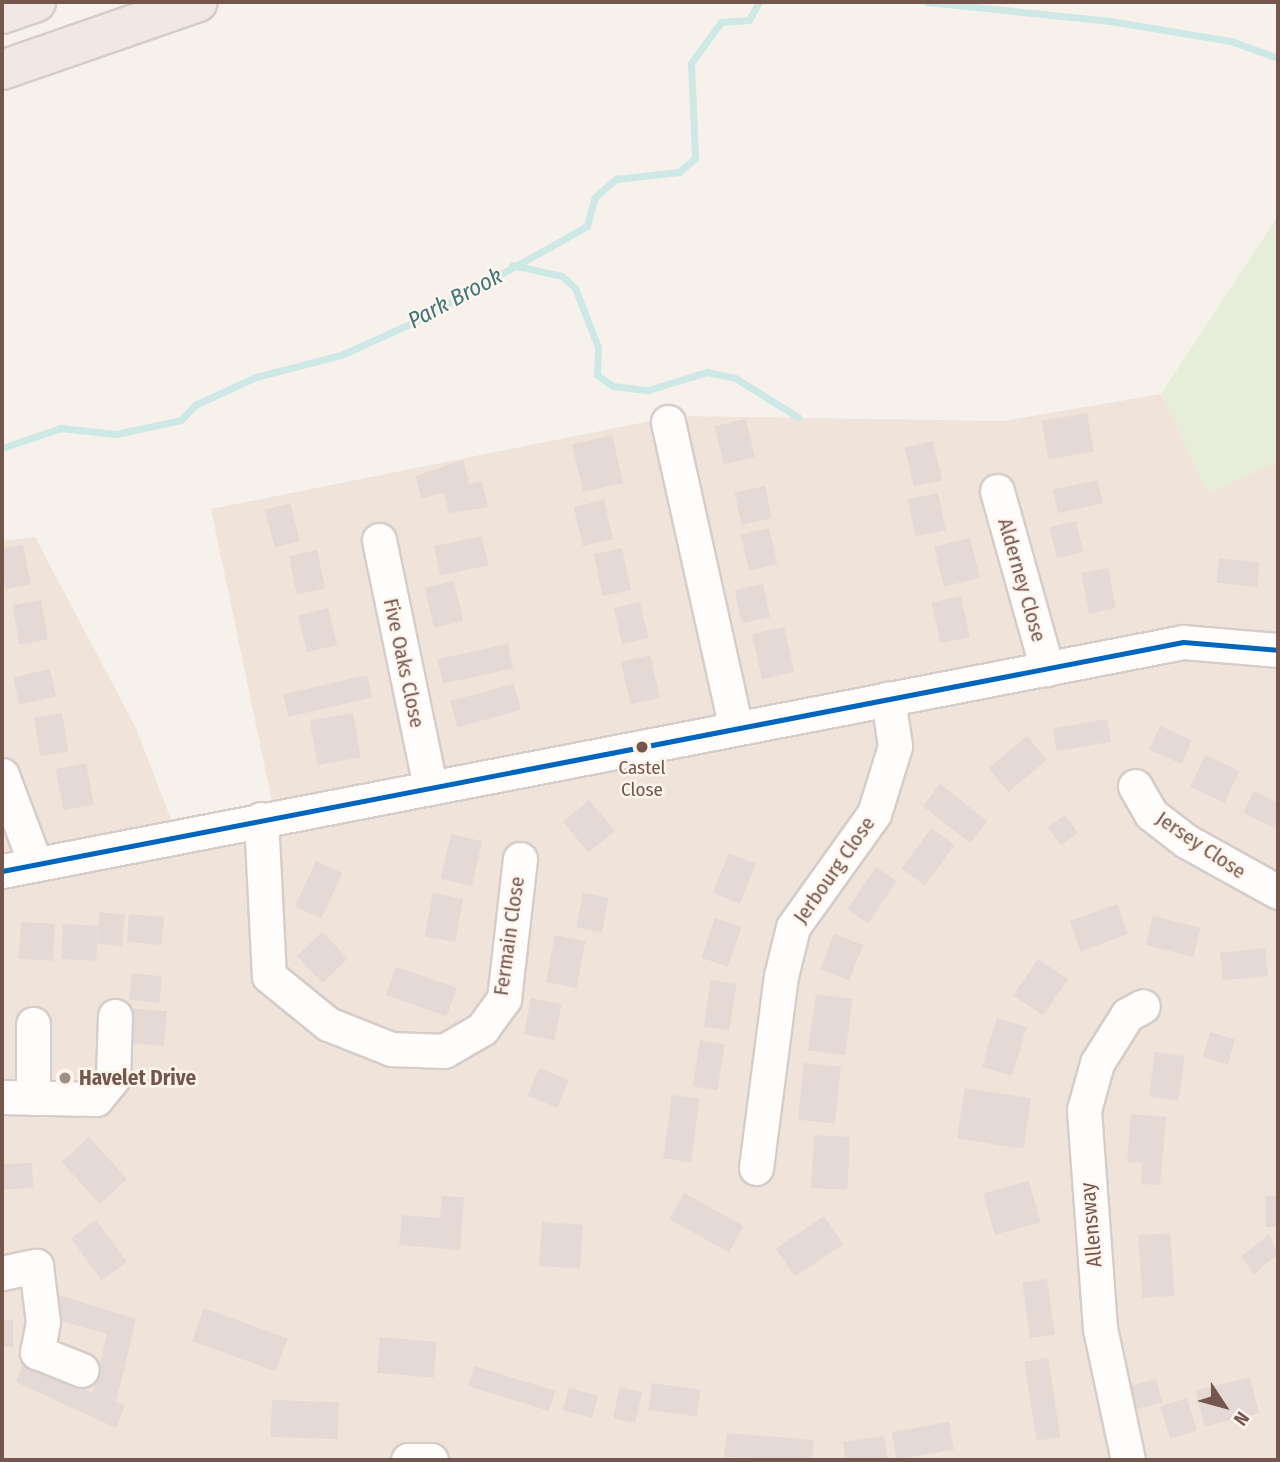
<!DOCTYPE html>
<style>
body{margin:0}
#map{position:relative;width:1280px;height:1462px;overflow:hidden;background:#f7f1ec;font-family:"Fira Sans Condensed",sans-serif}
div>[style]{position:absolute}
.residential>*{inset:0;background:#f0e3da}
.green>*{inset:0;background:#e6edd8}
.stream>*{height:7px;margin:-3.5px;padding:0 3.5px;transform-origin:3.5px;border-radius:3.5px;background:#cee8e6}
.building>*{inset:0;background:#e4d9d4;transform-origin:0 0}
.roads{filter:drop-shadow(2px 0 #d6cdc9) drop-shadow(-2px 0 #d6cdc9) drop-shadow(0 2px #d6cdc9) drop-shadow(0 -2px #d6cdc9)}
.minor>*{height:33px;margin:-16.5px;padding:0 16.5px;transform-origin:16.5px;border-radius:16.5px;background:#fefdfc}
.highway>*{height:38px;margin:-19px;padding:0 19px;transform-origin:19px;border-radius:19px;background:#f1e8e5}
.bus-1>*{height:5px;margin:-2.5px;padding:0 2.5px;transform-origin:2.5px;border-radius:2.5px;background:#0065bd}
.dots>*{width:19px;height:19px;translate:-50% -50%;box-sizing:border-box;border:4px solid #fef6ee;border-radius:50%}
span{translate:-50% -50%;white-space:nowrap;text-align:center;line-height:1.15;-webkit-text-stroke:5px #fef6ee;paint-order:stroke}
.bus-label{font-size:19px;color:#74564d}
.street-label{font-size:21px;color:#74564d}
.poi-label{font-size:21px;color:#74564d;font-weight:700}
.left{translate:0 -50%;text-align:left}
.water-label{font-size:23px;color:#417778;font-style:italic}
.frame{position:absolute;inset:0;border:4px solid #74564d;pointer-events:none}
.north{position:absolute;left:1189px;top:1371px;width:70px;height:70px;-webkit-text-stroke:5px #fef6ee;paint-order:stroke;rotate:126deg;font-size:19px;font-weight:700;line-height:28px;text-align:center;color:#74564d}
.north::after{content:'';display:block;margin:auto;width:24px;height:32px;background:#74564d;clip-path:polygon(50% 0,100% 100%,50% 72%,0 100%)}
</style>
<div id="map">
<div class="residential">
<i style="clip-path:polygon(1161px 394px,1208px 493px,1278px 461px,1278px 1460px,2px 1460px,2px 541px,35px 537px,136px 728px,177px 835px,275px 816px,211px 509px,675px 416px,1003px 421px)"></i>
</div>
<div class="green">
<i style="clip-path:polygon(1278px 216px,1278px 461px,1208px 493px,1161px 394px)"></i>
</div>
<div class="stream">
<i style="left:927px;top:2px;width:184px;rotate:5.9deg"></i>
<i style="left:1110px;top:21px;width:123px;rotate:9.4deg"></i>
<i style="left:1231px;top:41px;width:50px;rotate:19.9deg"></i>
<i style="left:512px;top:265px;width:51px;rotate:12.4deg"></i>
<i style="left:562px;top:276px;width:18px;rotate:43deg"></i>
<i style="left:575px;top:288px;width:63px;rotate:68.7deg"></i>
<i style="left:598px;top:347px;width:28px;rotate:92deg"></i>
<i style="left:597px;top:375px;width:19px;rotate:35deg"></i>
<i style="left:613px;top:386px;width:35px;rotate:7deg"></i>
<i style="left:648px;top:390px;width:62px;rotate:-17deg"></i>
<i style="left:707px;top:372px;width:29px;rotate:12deg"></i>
<i style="left:735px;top:378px;width:74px;rotate:31.8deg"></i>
<i style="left:2px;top:448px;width:62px;rotate:-18.7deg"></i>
<i style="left:61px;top:428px;width:55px;rotate:6.2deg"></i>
<i style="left:116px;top:434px;width:66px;rotate:-12.2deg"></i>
<i style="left:181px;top:420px;width:21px;rotate:-47deg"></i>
<i style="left:195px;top:405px;width:67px;rotate:-24.7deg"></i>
<i style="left:256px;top:377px;width:88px;rotate:-14.5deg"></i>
<i style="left:341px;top:355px;width:80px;rotate:-24.3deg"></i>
<i style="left:414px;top:322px;width:153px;rotate:-28.9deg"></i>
<i style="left:548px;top:248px;width:45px;rotate:-29.4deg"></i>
<i style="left:587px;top:226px;width:30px;rotate:-75deg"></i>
<i style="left:595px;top:197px;width:28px;rotate:-41deg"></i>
<i style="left:616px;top:179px;width:63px;rotate:-6.3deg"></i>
<i style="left:679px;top:172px;width:21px;rotate:-41deg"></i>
<i style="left:695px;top:158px;width:95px;rotate:-92.4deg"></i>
<i style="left:691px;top:63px;width:51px;rotate:-53.8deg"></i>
<i style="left:721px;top:22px;width:28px;rotate:-4deg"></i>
<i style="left:749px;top:20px;width:21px;rotate:-61deg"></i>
</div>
<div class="building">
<i style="left:1087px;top:413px;width:39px;height:46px;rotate:80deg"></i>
<i style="left:746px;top:419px;width:39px;height:32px;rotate:77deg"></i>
<i style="left:612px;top:435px;width:49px;height:41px;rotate:77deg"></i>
<i style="left:933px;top:441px;width:40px;height:29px;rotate:77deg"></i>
<i style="clip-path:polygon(463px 460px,469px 484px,482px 481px,488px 507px,449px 513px,444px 493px,421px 498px,416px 476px)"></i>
<i style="left:1098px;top:480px;width:24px;height:46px;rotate:78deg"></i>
<i style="left:765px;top:486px;width:33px;height:31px;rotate:78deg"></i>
<i style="left:938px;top:493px;width:38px;height:31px;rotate:78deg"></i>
<i style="left:604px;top:500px;width:40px;height:31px;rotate:77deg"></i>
<i style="left:290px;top:503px;width:39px;height:26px;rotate:75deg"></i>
<i style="left:1076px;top:521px;width:32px;height:27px;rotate:77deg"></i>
<i style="left:769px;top:528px;width:37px;height:29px;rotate:77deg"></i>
<i style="left:482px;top:536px;width:30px;height:49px;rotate:78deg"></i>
<i style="left:970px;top:538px;width:41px;height:37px;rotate:76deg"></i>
<i style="clip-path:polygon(23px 545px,31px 584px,5px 589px,2px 549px)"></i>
<i style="left:622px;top:548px;width:43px;height:29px;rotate:78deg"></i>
<i style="left:317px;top:550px;width:39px;height:29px;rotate:78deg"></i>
<i style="left:1219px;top:558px;width:41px;height:25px;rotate:6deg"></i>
<i style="left:1108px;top:568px;width:41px;height:27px;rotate:79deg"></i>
<i style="left:454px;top:581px;width:41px;height:30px;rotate:77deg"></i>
<i style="left:763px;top:584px;width:34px;height:29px;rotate:78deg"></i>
<i style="left:961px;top:596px;width:42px;height:30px;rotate:78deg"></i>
<i style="left:41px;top:600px;width:40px;height:29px;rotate:80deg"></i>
<i style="left:640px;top:602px;width:37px;height:27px;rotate:77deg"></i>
<i style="left:328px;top:608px;width:38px;height:31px;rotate:76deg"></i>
<i style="left:784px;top:627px;width:46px;height:33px;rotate:77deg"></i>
<i style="left:508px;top:644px;width:25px;height:72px;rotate:78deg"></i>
<i style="left:650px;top:655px;width:44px;height:30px;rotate:77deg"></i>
<i style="left:50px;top:669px;width:28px;height:38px;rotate:77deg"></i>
<i style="left:367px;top:675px;width:23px;height:86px;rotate:77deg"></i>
<i style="left:514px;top:684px;width:27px;height:66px;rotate:75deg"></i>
<i style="left:62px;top:713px;width:39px;height:28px;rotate:81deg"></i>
<i style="left:353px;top:713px;width:45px;height:44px;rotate:80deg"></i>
<i style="left:1107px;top:719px;width:23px;height:55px;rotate:80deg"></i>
<i style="left:1160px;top:726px;width:35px;height:26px;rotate:24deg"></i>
<i style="left:1027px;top:736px;width:31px;height:50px;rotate:50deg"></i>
<i style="left:1205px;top:755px;width:38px;height:35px;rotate:25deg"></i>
<i style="left:86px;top:763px;width:42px;height:31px;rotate:79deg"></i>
<i style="left:940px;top:784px;width:60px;height:28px;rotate:38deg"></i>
<i style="clip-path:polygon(1254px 791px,1278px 803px,1275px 828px,1243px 813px)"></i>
<i style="left:589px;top:800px;width:40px;height:34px;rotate:50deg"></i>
<i style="left:1065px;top:815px;width:22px;height:21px;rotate:54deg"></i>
<i style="left:931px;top:828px;width:29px;height:50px;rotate:36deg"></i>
<i style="left:451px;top:834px;width:32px;height:46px;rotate:13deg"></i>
<i style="left:729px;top:853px;width:29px;height:43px;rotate:22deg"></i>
<i style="left:316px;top:861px;width:29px;height:50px;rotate:25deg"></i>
<i style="left:876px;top:867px;width:25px;height:51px;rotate:34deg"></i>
<i style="left:433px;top:893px;width:31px;height:44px;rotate:11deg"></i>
<i style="left:583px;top:893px;width:26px;height:35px;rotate:11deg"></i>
<i style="left:1117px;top:904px;width:32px;height:50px;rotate:70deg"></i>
<i style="left:100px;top:912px;width:25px;height:32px;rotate:5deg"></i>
<i style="left:129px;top:914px;width:35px;height:28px;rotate:5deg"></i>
<i style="left:1153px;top:916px;width:49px;height:30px;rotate:14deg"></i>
<i style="left:715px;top:918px;width:28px;height:42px;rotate:19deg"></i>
<i style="left:21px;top:922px;width:34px;height:37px;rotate:3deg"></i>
<i style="left:63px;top:924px;width:35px;height:35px;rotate:3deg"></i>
<i style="left:322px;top:932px;width:37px;height:35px;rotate:46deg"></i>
<i style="left:834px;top:934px;width:31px;height:38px;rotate:21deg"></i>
<i style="left:555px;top:935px;width:31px;height:48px;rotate:11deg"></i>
<i style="left:1265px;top:948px;width:28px;height:45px;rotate:84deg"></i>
<i style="left:1038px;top:959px;width:36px;height:44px;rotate:34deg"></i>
<i style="left:396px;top:967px;width:64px;height:30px;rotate:19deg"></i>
<i style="left:132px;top:973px;width:30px;height:27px;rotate:6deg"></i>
<i style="left:711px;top:980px;width:26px;height:47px;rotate:9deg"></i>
<i style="left:816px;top:994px;width:37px;height:57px;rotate:8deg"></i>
<i style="left:531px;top:998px;width:31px;height:37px;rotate:11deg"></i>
<i style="left:130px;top:1008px;width:37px;height:35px;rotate:5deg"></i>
<i style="left:997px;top:1018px;width:31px;height:51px;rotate:17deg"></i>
<i style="left:1210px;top:1032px;width:26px;height:26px;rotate:16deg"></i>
<i style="left:700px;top:1040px;width:25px;height:47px;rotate:9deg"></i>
<i style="left:1155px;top:1052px;width:30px;height:45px;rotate:8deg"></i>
<i style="left:804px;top:1063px;width:37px;height:57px;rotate:6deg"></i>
<i style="left:539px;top:1068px;width:32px;height:30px;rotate:22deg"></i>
<i style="left:965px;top:1088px;width:67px;height:51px;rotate:9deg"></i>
<i style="left:672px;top:1095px;width:28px;height:64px;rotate:8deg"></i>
<i style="clip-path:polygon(1131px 1114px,1166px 1117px,1160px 1185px,1141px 1184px,1142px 1163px,1127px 1162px)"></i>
<i style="left:814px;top:1135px;width:36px;height:53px;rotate:3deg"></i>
<i style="left:89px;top:1137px;width:57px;height:37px;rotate:48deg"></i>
<i style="left:32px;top:1163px;width:25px;height:30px;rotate:88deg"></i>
<i style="left:1029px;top:1181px;width:43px;height:47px;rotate:75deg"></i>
<i style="left:684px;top:1193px;width:68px;height:30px;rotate:29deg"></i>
<i style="clip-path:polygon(442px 1196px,464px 1197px,460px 1250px,399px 1245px,402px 1215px,440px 1218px)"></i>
<i style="left:1266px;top:1196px;width:12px;height:31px"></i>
<i style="left:824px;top:1216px;width:34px;height:58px;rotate:56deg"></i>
<i style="left:96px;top:1220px;width:52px;height:31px;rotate:54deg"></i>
<i style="left:542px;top:1222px;width:41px;height:44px;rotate:4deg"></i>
<i style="left:1170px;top:1233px;width:63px;height:32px;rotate:86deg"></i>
<i style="clip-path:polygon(1269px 1234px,1278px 1254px,1254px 1274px,1241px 1257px)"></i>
<i style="left:1047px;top:1279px;width:56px;height:25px;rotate:82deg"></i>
<i style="clip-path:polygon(59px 1295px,136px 1319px,116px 1402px,125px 1406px,116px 1428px,16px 1382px,24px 1360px,93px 1393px,107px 1334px,53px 1319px)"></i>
<i style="left:204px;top:1308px;width:89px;height:35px;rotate:20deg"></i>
<i style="left:2px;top:1320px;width:11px;height:27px"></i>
<i style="left:380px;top:1337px;width:57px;height:36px;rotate:5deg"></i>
<i style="left:1048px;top:1358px;width:80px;height:24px;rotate:81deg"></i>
<i style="left:474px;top:1366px;width:85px;height:21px;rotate:17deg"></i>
<i style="left:1250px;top:1377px;width:37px;height:56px;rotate:76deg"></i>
<i style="left:1156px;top:1379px;width:24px;height:33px;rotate:75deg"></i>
<i style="left:652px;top:1383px;width:49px;height:27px;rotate:8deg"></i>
<i style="left:620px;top:1387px;width:23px;height:32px;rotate:13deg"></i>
<i style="left:569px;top:1388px;width:30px;height:23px;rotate:15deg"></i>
<i style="left:1187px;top:1398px;width:34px;height:28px;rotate:73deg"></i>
<i style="left:272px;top:1400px;width:67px;height:37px;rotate:2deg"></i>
<i style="left:949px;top:1422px;width:28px;height:58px;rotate:80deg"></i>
<i style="clip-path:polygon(727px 1433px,814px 1440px,812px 1460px,724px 1457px)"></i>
<i style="clip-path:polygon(884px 1436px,888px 1460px,846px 1460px,843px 1442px)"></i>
</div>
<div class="roads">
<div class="minor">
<i style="left:668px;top:422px;width:313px;rotate:77.5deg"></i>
<i style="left:997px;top:491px;width:185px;rotate:74.3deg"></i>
<i style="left:379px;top:540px;width:252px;rotate:78.3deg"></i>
<i style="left:2px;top:775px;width:94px;rotate:69.4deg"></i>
<i style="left:1135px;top:786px;width:32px;rotate:60deg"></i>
<i style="left:1151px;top:814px;width:44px;rotate:37.6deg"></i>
<i style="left:1186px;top:841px;width:105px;rotate:29deg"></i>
<i style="left:261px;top:819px;width:157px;rotate:87.1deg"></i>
<i style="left:269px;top:976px;width:76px;rotate:39.1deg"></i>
<i style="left:328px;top:1024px;width:68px;rotate:21.6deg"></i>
<i style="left:391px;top:1049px;width:53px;rotate:2.2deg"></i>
<i style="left:444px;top:1051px;width:44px;rotate:-30.1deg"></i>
<i style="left:482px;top:1029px;width:37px;rotate:-54deg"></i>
<i style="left:504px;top:999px;width:141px;rotate:-83.5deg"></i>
<i style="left:2px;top:871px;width:1203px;rotate:-10.97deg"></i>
<i style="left:1183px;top:642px;width:95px;rotate:4.8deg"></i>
<i style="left:33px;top:1024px;width:74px;rotate:90deg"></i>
<i style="left:2px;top:1097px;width:94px;rotate:1.2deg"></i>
<i style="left:96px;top:1099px;width:27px;rotate:-51deg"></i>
<i style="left:113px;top:1078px;width:62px;rotate:-88.2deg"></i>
<i style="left:756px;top:1168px;width:194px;rotate:-82.6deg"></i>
<i style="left:781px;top:976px;width:50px;rotate:-76.2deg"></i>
<i style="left:793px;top:927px;width:139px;rotate:-54.4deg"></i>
<i style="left:874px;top:814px;width:71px;rotate:-72.8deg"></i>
<i style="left:895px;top:746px;width:48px;rotate:-98.5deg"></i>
<i style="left:2px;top:1273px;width:35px;rotate:-12deg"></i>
<i style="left:36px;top:1266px;width:56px;rotate:82.9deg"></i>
<i style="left:43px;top:1322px;width:31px;rotate:101deg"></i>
<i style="left:37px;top:1352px;width:48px;rotate:21.8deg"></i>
<i style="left:408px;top:1460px;width:23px"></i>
<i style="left:1128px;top:1460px;width:135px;rotate:-102deg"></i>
<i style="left:1100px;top:1328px;width:219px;rotate:-94.2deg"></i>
<i style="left:1084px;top:1110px;width:49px;rotate:-74.5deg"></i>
<i style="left:1097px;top:1063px;width:57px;rotate:-58deg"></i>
<i style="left:1127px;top:1015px;width:18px;rotate:-29deg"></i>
</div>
<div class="highway">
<i style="left:2px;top:14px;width:36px;rotate:-19deg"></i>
<i style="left:2px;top:70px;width:207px;rotate:-19.1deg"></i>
</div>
</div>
<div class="bus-1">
<i style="left:2px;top:871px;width:1203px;rotate:-10.97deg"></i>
<i style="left:1183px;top:642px;width:95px;rotate:4.8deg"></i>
</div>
<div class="dots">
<i style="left:642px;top:747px;background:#74564d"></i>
<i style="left:65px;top:1078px;background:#a28c85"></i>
</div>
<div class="bus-label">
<span style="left:642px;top:779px">Castel<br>Close</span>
</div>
<div class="street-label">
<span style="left:1022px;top:580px;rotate:74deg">Alderney Close</span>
<span style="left:404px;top:663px;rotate:78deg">Five Oaks Close</span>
<span style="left:1201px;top:845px;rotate:34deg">Jersey Close</span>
<span style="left:834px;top:870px;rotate:-55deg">Jerbourg Close</span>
<span style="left:509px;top:936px;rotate:-82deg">Fermain Close</span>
<span style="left:1091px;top:1225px;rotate:-95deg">Allensway</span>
</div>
<div class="poi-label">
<span class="left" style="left:79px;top:1078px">Havelet Drive</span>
</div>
<div class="water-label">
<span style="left:455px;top:298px;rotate:-28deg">Park Brook</span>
</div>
<div class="frame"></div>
<div class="north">N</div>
</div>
